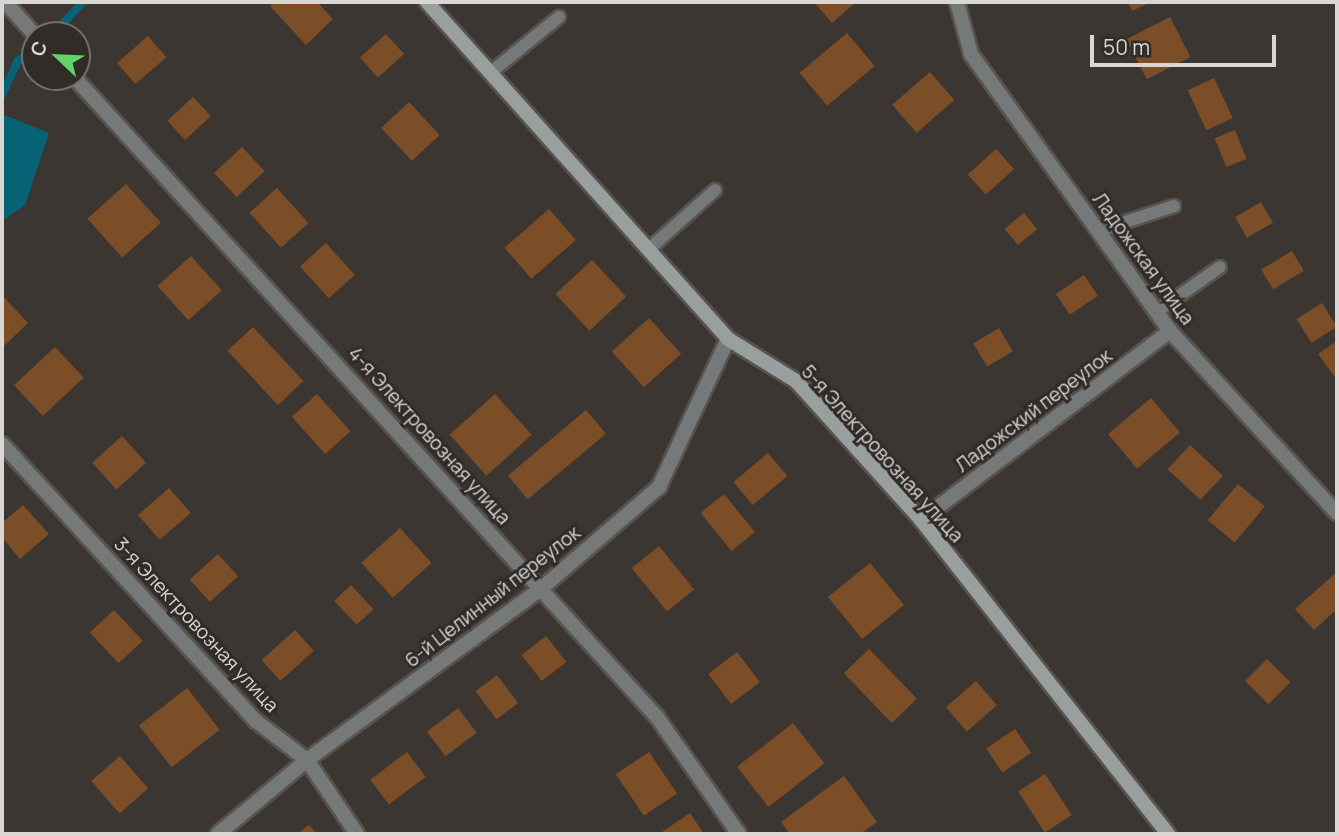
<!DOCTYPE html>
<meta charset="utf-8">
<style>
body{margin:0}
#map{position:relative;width:1339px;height:836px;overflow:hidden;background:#3b3632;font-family:Manrope,sans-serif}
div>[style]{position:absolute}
.water>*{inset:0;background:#086377}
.stream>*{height:8px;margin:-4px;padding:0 4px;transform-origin:4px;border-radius:4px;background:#086377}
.building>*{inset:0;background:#7c4e28;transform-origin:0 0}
.roads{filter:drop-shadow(2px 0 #58534f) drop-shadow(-2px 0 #58534f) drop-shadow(0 2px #58534f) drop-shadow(0 -2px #58534f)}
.lane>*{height:12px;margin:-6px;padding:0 6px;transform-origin:6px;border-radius:6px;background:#76797a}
.street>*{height:14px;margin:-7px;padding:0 7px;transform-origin:7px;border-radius:7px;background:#76797a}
.secondary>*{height:14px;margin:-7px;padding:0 7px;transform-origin:7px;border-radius:7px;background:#999e9f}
span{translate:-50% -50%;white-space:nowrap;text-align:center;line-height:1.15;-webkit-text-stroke:6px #312c28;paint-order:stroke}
.street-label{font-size:19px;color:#dad6d4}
.frame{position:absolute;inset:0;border:4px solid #dad6d4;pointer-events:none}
.north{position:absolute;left:21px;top:21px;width:70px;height:70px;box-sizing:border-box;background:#312c28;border:2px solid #75706d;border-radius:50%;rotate:293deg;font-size:19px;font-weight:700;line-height:28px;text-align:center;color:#dad6d4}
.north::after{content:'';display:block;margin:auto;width:24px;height:32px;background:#62d469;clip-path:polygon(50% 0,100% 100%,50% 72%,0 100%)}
.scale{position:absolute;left:1090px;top:35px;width:186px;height:32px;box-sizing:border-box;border:4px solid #dad6d4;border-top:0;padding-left:9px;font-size:21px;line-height:24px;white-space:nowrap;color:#dad6d4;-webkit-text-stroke:5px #312c28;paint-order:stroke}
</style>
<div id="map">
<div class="water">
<i style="clip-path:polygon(2px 114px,49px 133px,25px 205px,2px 221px)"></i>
</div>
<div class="stream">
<i style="left:52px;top:35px;width:45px;rotate:-46.8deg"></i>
<i style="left:2px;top:95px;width:38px;rotate:-65deg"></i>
<i style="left:18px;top:61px;width:21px;rotate:-37deg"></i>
</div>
<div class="building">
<i style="clip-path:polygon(275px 2px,317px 2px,333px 19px,306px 45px,270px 6px)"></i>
<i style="clip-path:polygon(814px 2px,856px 2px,832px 23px)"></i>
<i style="clip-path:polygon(1128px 2px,1151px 2px,1132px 11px)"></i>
<i style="left:1170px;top:17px;width:45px;height:49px;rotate:63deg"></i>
<i style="left:847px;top:33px;width:43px;height:62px;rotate:50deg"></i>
<i style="left:386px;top:34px;width:27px;height:35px;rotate:48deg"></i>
<i style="left:148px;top:36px;width:28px;height:41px;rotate:49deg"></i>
<i style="left:930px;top:72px;width:37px;height:50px;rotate:49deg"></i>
<i style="left:1214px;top:78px;width:44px;height:29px;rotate:65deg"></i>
<i style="left:193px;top:97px;width:26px;height:35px;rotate:47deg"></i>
<i style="left:409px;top:102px;width:45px;height:38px;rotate:47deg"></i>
<i style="left:1235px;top:130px;width:31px;height:22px;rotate:68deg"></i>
<i style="left:242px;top:147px;width:33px;height:38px;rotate:47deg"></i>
<i style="left:996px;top:149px;width:27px;height:38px;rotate:48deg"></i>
<i style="left:126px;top:184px;width:52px;height:52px;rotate:48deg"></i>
<i style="left:277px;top:188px;width:47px;height:37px;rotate:48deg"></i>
<i style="left:1261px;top:202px;width:24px;height:30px;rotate:60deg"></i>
<i style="left:549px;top:209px;width:41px;height:59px;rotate:49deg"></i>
<i style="left:1024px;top:213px;width:21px;height:25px;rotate:51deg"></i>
<i style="left:326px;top:243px;width:43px;height:35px;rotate:48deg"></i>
<i style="left:1292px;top:251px;width:23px;height:36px;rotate:59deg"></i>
<i style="left:191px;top:256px;width:46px;height:45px;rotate:48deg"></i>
<i style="left:592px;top:260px;width:50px;height:50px;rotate:47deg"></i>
<i style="left:1084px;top:275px;width:25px;height:34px;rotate:56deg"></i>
<i style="clip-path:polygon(2px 295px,28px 323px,2px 348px)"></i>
<i style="left:1322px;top:303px;width:28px;height:30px;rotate:58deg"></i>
<i style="left:649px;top:318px;width:48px;height:50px;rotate:48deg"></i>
<i style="left:253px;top:327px;width:74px;height:35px;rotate:47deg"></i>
<i style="left:999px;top:328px;width:27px;height:30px;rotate:59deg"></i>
<i style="clip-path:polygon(1337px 341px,1337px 374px,1334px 376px,1318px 354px)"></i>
<i style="left:55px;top:347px;width:42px;height:56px;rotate:47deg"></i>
<i style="left:317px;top:394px;width:50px;height:34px;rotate:48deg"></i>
<i style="left:495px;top:394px;width:55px;height:61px;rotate:48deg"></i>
<i style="left:1151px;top:398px;width:45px;height:56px;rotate:50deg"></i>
<i style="left:586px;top:410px;width:31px;height:102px;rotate:50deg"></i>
<i style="left:122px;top:436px;width:36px;height:40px;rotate:48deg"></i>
<i style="left:1190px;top:445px;width:45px;height:33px;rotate:43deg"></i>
<i style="left:768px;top:453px;width:30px;height:45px;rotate:50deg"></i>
<i style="left:1238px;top:484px;width:35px;height:47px;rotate:40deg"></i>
<i style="left:169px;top:488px;width:33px;height:41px;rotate:49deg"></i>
<i style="left:724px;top:494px;width:49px;height:30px;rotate:51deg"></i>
<i style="clip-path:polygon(23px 505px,49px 534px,20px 559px,2px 537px,2px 523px)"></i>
<i style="left:400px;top:528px;width:47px;height:52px;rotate:48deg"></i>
<i style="left:659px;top:546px;width:56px;height:35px;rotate:51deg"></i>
<i style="left:218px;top:554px;width:30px;height:38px;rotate:48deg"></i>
<i style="left:870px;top:563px;width:54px;height:54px;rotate:51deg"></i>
<i style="clip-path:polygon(1337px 572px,1337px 609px,1314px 630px,1295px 609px)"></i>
<i style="left:351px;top:585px;width:33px;height:23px;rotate:47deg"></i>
<i style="left:114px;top:610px;width:42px;height:33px;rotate:47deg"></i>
<i style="left:295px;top:630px;width:28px;height:45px;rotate:48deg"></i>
<i style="left:546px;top:636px;width:33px;height:31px;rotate:52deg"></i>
<i style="left:869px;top:649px;width:69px;height:35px;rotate:46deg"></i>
<i style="left:737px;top:652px;width:38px;height:36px;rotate:53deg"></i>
<i style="left:1267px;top:659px;width:33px;height:31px;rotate:45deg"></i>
<i style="left:497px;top:675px;width:35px;height:27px;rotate:53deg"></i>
<i style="left:976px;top:681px;width:32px;height:40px;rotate:49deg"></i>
<i style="left:187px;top:688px;width:53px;height:61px;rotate:52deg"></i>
<i style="left:458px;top:708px;width:31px;height:39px;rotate:53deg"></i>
<i style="left:793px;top:723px;width:51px;height:71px;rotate:52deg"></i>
<i style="left:1015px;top:729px;width:29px;height:35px;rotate:56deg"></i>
<i style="left:407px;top:752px;width:31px;height:46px;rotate:53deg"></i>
<i style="left:649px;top:752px;width:50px;height:40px;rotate:56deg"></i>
<i style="left:120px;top:756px;width:43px;height:38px;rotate:49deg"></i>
<i style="left:1045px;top:774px;width:49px;height:32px;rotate:57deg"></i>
<i style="clip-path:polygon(844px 776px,877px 822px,860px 834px,790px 834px,781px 822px)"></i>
<i style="clip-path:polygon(690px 813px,704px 834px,659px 834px)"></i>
<i style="clip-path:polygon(309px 825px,317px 834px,297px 834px)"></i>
</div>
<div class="roads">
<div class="lane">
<i style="left:490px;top:73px;width:89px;rotate:-39.1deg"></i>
<i style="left:1098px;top:231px;width:80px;rotate:-18.2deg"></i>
<i style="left:648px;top:250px;width:90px;rotate:-41.8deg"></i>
<i style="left:1156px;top:312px;width:78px;rotate:-35.1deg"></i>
</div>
<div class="street">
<i style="left:5px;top:2px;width:45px;rotate:47.7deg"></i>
<i style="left:957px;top:2px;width:54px;rotate:74.9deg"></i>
<i style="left:971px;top:54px;width:341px;rotate:54.3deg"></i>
<i style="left:1170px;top:331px;width:247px;rotate:47.5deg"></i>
<i style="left:74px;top:77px;width:866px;rotate:47.67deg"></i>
<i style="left:657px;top:717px;width:143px;rotate:55deg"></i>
<i style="left:2px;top:444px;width:376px;rotate:47.5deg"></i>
<i style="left:256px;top:721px;width:64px;rotate:37.4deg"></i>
<i style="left:307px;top:760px;width:89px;rotate:56deg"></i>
<i style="left:921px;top:520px;width:313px;rotate:-37.2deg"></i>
<i style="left:218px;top:834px;width:116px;rotate:-39.7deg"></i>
<i style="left:307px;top:760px;width:291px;rotate:-36.2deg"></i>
<i style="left:542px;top:588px;width:155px;rotate:-40.8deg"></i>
<i style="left:659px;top:487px;width:163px;rotate:-65deg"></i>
</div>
<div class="secondary">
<i style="left:427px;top:2px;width:452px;rotate:48.2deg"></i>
<i style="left:728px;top:339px;width:80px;rotate:31.7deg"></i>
<i style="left:796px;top:381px;width:187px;rotate:48deg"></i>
<i style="left:921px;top:520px;width:400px;rotate:51.8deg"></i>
</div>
</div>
<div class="street-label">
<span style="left:1143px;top:259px;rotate:54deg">Ладожская улица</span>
<span style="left:1034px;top:411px;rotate:-37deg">Ладожский переулок</span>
<span style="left:429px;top:436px;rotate:48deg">4-я Электровозная улица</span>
<span style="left:882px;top:454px;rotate:48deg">5-я Электровозная улица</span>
<span style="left:493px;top:597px;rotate:-38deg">6-й Целинный переулок</span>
<span style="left:196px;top:625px;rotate:47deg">3-я Электровозная улица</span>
</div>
<div class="frame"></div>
<div class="north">С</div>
<div class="scale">50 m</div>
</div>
